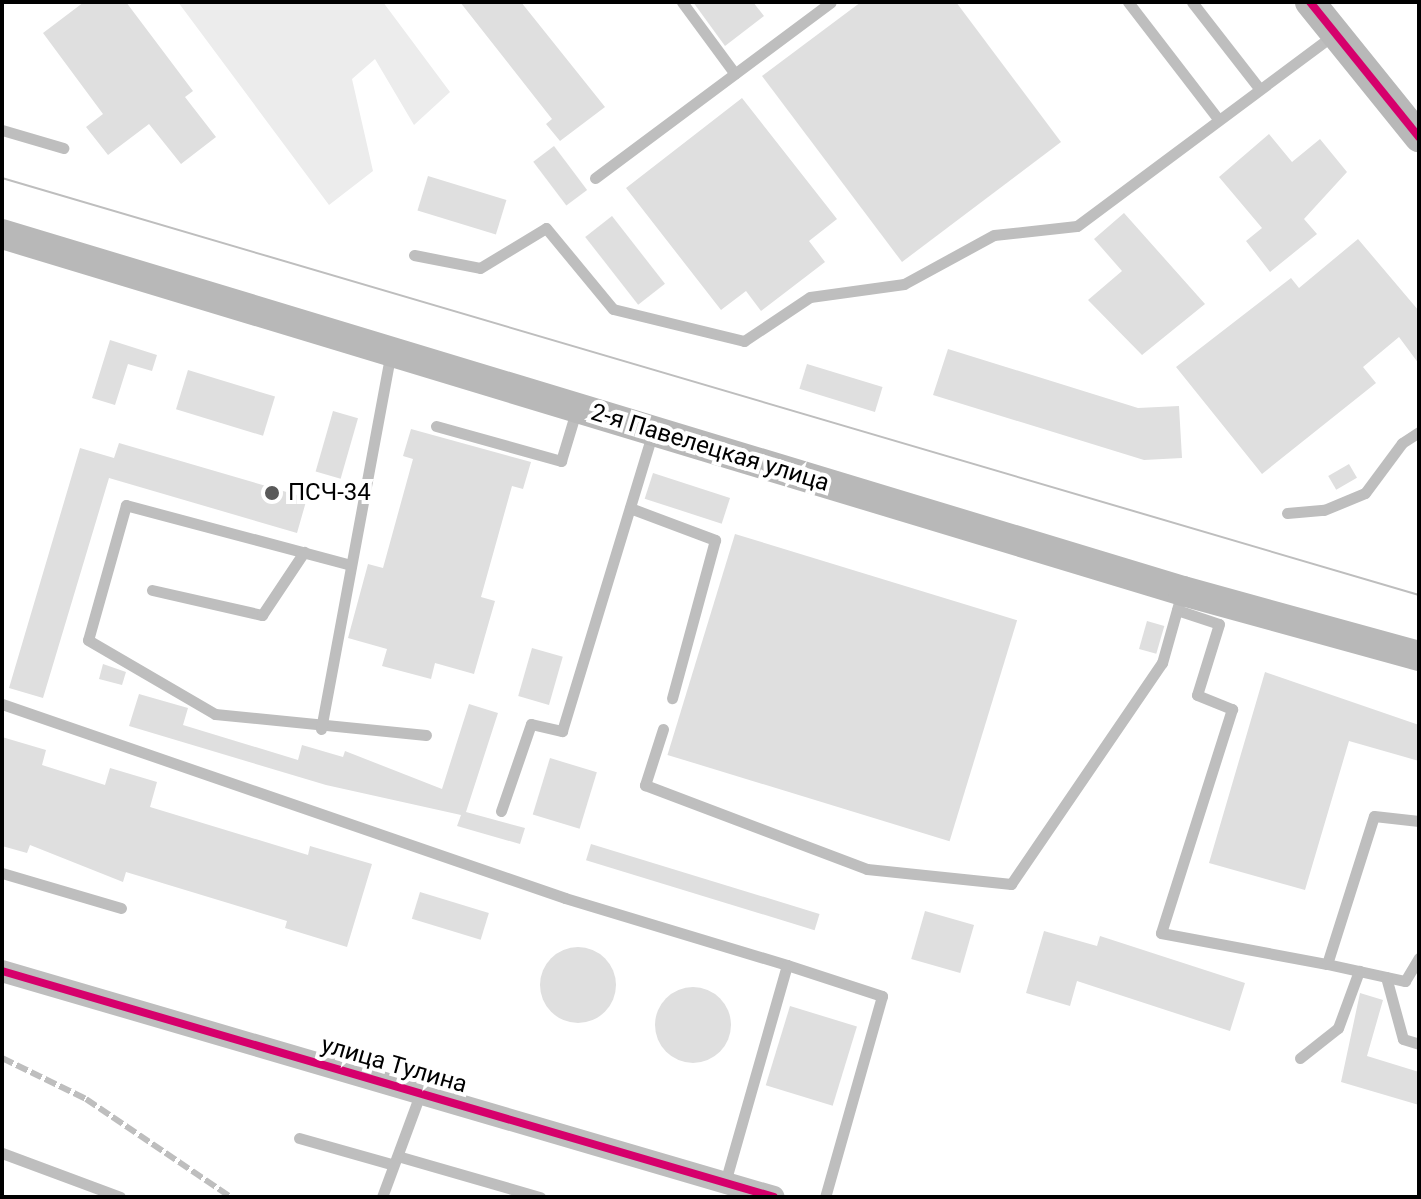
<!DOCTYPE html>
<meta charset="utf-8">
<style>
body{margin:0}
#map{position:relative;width:1421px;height:1199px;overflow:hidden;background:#fff;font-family:Roboto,sans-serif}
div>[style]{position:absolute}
.green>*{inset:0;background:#ececec}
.building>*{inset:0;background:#dfdfdf;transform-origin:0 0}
.round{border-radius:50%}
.lane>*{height:11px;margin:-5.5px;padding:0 5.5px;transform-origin:5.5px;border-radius:5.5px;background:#bebebe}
.street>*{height:22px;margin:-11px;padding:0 11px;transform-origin:11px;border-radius:11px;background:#bebebe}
.secondary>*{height:30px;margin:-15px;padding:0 15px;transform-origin:15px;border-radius:15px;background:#b8b8b8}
.tram>*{height:2px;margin:-1px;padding:0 1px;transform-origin:1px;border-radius:1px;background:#bebebe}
.rail>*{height:6px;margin-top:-3px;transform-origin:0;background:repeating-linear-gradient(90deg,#bebebe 0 12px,transparent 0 16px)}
.cycleway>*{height:8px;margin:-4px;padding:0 4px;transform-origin:4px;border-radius:4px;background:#d6006c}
.dots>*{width:22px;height:22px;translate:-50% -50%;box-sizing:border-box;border:4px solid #fff;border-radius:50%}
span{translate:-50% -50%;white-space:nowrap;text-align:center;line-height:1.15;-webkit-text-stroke:8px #fff;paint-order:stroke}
.street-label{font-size:24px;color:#000}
.poi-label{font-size:24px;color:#000}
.left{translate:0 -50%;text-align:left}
.frame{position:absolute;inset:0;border:4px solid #000;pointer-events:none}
</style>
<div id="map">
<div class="green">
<i style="clip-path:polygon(178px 2px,383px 2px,450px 92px,414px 125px,375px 59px,352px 79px,373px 171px,329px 205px)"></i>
</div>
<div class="building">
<i style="clip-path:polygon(84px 2px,126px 2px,193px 91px,185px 97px,216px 137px,181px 164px,149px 124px,108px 155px,86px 127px,103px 114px,43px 33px)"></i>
<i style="clip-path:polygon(460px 2px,521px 2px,605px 107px,560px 141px,546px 124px,552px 119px)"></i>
<i style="clip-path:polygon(693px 2px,753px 2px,764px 16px,725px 46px)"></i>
<i style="clip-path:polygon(861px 2px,956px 2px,1061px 142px,902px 262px,762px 76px)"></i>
<i style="clip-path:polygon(742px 98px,837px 219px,809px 241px,825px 262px,761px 311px,746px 291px,721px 310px,626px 188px)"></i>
<i style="clip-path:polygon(1269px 134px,1292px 162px,1320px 139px,1347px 172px,1304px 219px,1317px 234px,1270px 272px,1246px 241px,1262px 228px,1219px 177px)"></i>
<i style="left:554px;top:146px;width:55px;height:26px;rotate:53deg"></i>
<i style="left:428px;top:176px;width:82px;height:36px;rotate:17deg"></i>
<i style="clip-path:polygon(1124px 213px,1205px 304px,1142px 355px,1088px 300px,1122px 271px,1094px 239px)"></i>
<i style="left:612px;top:216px;width:86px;height:34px;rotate:52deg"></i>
<i style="clip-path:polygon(1358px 239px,1419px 311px,1419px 364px,1399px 337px,1363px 367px,1376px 383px,1262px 474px,1176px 367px,1291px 278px,1299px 288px)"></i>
<i style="clip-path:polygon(110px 340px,157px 355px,152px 371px,128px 364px,115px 405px,92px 398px)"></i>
<i style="clip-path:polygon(948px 349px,1138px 408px,1179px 406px,1182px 458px,1144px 460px,933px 395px)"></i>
<i style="left:807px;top:364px;width:79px;height:26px;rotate:17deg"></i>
<i style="left:188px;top:370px;width:91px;height:41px;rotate:17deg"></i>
<i style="left:333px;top:411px;width:26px;height:63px;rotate:16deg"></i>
<i style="clip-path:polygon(411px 429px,531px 462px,523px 489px,512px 486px,481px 597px,495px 601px,474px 674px,435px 663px,431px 679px,382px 666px,387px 649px,348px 638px,368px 564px,383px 568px,413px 459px,403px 456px)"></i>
<i style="clip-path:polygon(119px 443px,307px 498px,297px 533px,109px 478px,43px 698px,9px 688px,80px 448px,114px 458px)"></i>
<i style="left:1349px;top:464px;width:16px;height:24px;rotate:60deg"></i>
<i style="left:653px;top:473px;width:81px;height:27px;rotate:18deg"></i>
<i style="left:735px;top:534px;width:295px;height:231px;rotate:17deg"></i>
<i style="left:1147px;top:621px;width:18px;height:29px;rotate:16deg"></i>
<i style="left:532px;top:648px;width:32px;height:50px;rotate:16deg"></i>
<i style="clip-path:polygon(103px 664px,126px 672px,122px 685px,99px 679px)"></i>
<i style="clip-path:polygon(1265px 672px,1419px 725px,1419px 761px,1349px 741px,1305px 890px,1209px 863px)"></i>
<i style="clip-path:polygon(139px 694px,188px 708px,183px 725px,298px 760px,302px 745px,343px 757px,345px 751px,442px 789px,469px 704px,498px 713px,466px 812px,525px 828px,520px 844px,457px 826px,461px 815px,326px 785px,129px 726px)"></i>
<i style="clip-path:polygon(2px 737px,46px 750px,42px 765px,105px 785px,110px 768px,157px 782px,150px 807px,308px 855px,310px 846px,372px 864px,347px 947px,285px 928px,287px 921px,126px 872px,123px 882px,30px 845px,27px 853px,2px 846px)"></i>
<i style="left:550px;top:758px;width:49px;height:59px;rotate:17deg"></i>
<i style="left:591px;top:844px;width:239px;height:17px;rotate:17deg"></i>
<i style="left:420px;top:892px;width:72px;height:28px;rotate:17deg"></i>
<i style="left:925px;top:911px;width:51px;height:50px;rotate:16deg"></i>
<i style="clip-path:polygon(1044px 931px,1097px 946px,1100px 936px,1245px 983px,1230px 1031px,1077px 981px,1070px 1006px,1026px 993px)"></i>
<i class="round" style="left:540px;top:947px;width:76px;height:76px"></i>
<i class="round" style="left:655px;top:987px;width:76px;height:76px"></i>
<i style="clip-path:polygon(1360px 993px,1383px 1000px,1367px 1056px,1419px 1072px,1419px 1105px,1341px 1082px)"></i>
<i style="left:790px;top:1006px;width:70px;height:83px;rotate:17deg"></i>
</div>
<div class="lane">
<i style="left:682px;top:2px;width:89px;rotate:53.6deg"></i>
<i style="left:1128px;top:2px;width:148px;rotate:52.4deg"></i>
<i style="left:1192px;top:2px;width:109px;rotate:52.1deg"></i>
<i style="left:2px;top:130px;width:64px;rotate:16.4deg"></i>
<i style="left:595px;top:178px;width:294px;rotate:-36.7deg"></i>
<i style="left:414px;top:255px;width:67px;rotate:11.1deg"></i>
<i style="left:480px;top:268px;width:77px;rotate:-31.2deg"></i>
<i style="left:546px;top:228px;width:105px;rotate:50.4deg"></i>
<i style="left:613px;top:309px;width:135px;rotate:13.7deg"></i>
<i style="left:744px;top:341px;width:79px;rotate:-33.7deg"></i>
<i style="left:810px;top:297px;width:95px;rotate:-7.9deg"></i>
<i style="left:904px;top:284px;width:102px;rotate:-28.6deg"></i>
<i style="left:994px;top:235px;width:83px;rotate:-6.2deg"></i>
<i style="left:1077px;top:226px;width:322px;rotate:-36.7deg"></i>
<i style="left:436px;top:426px;width:130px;rotate:15.6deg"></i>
<i style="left:561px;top:461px;width:55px;rotate:-73.2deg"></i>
<i style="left:630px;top:508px;width:91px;rotate:20.6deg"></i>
<i style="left:715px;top:540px;width:164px;rotate:105.2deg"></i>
<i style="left:1287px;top:513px;width:37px;rotate:-5deg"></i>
<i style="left:1324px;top:510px;width:44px;rotate:-22.5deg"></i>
<i style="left:1365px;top:493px;width:62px;rotate:-53.5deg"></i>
<i style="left:1402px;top:443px;width:20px;rotate:-33deg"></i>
<i style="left:351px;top:565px;width:233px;rotate:-165.1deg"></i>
<i style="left:126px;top:505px;width:140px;rotate:105.7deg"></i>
<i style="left:88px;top:640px;width:147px;rotate:30.2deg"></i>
<i style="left:215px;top:714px;width:212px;rotate:5.7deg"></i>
<i style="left:152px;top:590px;width:113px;rotate:12.8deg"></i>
<i style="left:262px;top:615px;width:76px;rotate:-56.3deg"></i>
<i style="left:1177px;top:610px;width:44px;rotate:18.4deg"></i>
<i style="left:1219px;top:624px;width:74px;rotate:107.2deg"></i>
<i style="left:1197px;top:695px;width:38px;rotate:22deg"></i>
<i style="left:1232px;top:709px;width:235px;rotate:107.6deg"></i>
<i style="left:1161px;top:933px;width:169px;rotate:10.6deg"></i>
<i style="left:1327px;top:964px;width:155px;rotate:-72.4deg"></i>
<i style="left:1374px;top:816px;width:45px;rotate:6.3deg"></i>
<i style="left:2px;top:704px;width:595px;rotate:19.01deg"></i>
<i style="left:565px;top:898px;width:232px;rotate:16.8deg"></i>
<i style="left:787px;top:965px;width:227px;rotate:105.9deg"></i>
<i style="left:321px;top:729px;width:383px;rotate:-79.5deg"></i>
<i style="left:663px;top:729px;width:59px;rotate:107.8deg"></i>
<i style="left:645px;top:785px;width:237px;rotate:20.7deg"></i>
<i style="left:867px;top:869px;width:145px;rotate:5.9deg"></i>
<i style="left:1011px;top:884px;width:268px;rotate:-55.7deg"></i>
<i style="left:1162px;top:663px;width:74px;rotate:-74.3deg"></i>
<i style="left:501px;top:811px;width:92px;rotate:-71deg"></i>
<i style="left:531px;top:724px;width:32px;rotate:13deg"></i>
<i style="left:562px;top:731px;width:313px;rotate:-73.1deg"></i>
<i style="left:2px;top:873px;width:124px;rotate:16.4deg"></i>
<i style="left:1327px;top:964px;width:80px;rotate:12.3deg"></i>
<i style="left:1405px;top:981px;width:27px;rotate:-59deg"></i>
<i style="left:787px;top:965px;width:100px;rotate:18.1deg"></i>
<i style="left:882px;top:996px;width:209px;rotate:105.8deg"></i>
<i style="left:1386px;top:977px;width:64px;rotate:74.7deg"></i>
<i style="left:1403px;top:1039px;width:17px;rotate:17deg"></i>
<i style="left:1300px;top:1058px;width:48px;rotate:-38.3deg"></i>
<i style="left:1338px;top:1028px;width:61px;rotate:-69.8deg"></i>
<i style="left:299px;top:1138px;width:96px;rotate:15.8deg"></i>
<i style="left:2px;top:1153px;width:126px;rotate:20.4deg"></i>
<i style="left:401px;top:1157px;width:145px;rotate:16.1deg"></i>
<i style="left:382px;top:1197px;width:110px;rotate:-69.7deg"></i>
</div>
<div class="street">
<i style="left:2px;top:971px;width:804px;rotate:16.32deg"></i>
</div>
<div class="secondary">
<i style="left:1310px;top:2px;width:174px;rotate:51.1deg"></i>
<i style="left:2px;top:234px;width:1234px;rotate:16.82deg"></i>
<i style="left:1183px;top:591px;width:245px;rotate:15.4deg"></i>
</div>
<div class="tram">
<i style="left:2px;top:178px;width:1477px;rotate:16.4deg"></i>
</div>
<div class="rail">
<i style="left:2px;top:1058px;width:93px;rotate:26deg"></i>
<i style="left:86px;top:1099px;width:175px;rotate:34.1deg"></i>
</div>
<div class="cycleway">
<i style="left:1310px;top:2px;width:174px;rotate:51.1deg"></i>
<i style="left:2px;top:971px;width:804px;rotate:16.32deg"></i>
</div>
<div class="dots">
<i style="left:272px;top:493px;background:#595959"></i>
</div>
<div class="street-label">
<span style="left:710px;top:448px;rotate:17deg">2-я Павелецкая улица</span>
<span style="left:394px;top:1065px;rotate:16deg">улица Тулина</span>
</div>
<div class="poi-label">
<span class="left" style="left:288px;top:493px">ПСЧ-34</span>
</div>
<div class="frame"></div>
</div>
